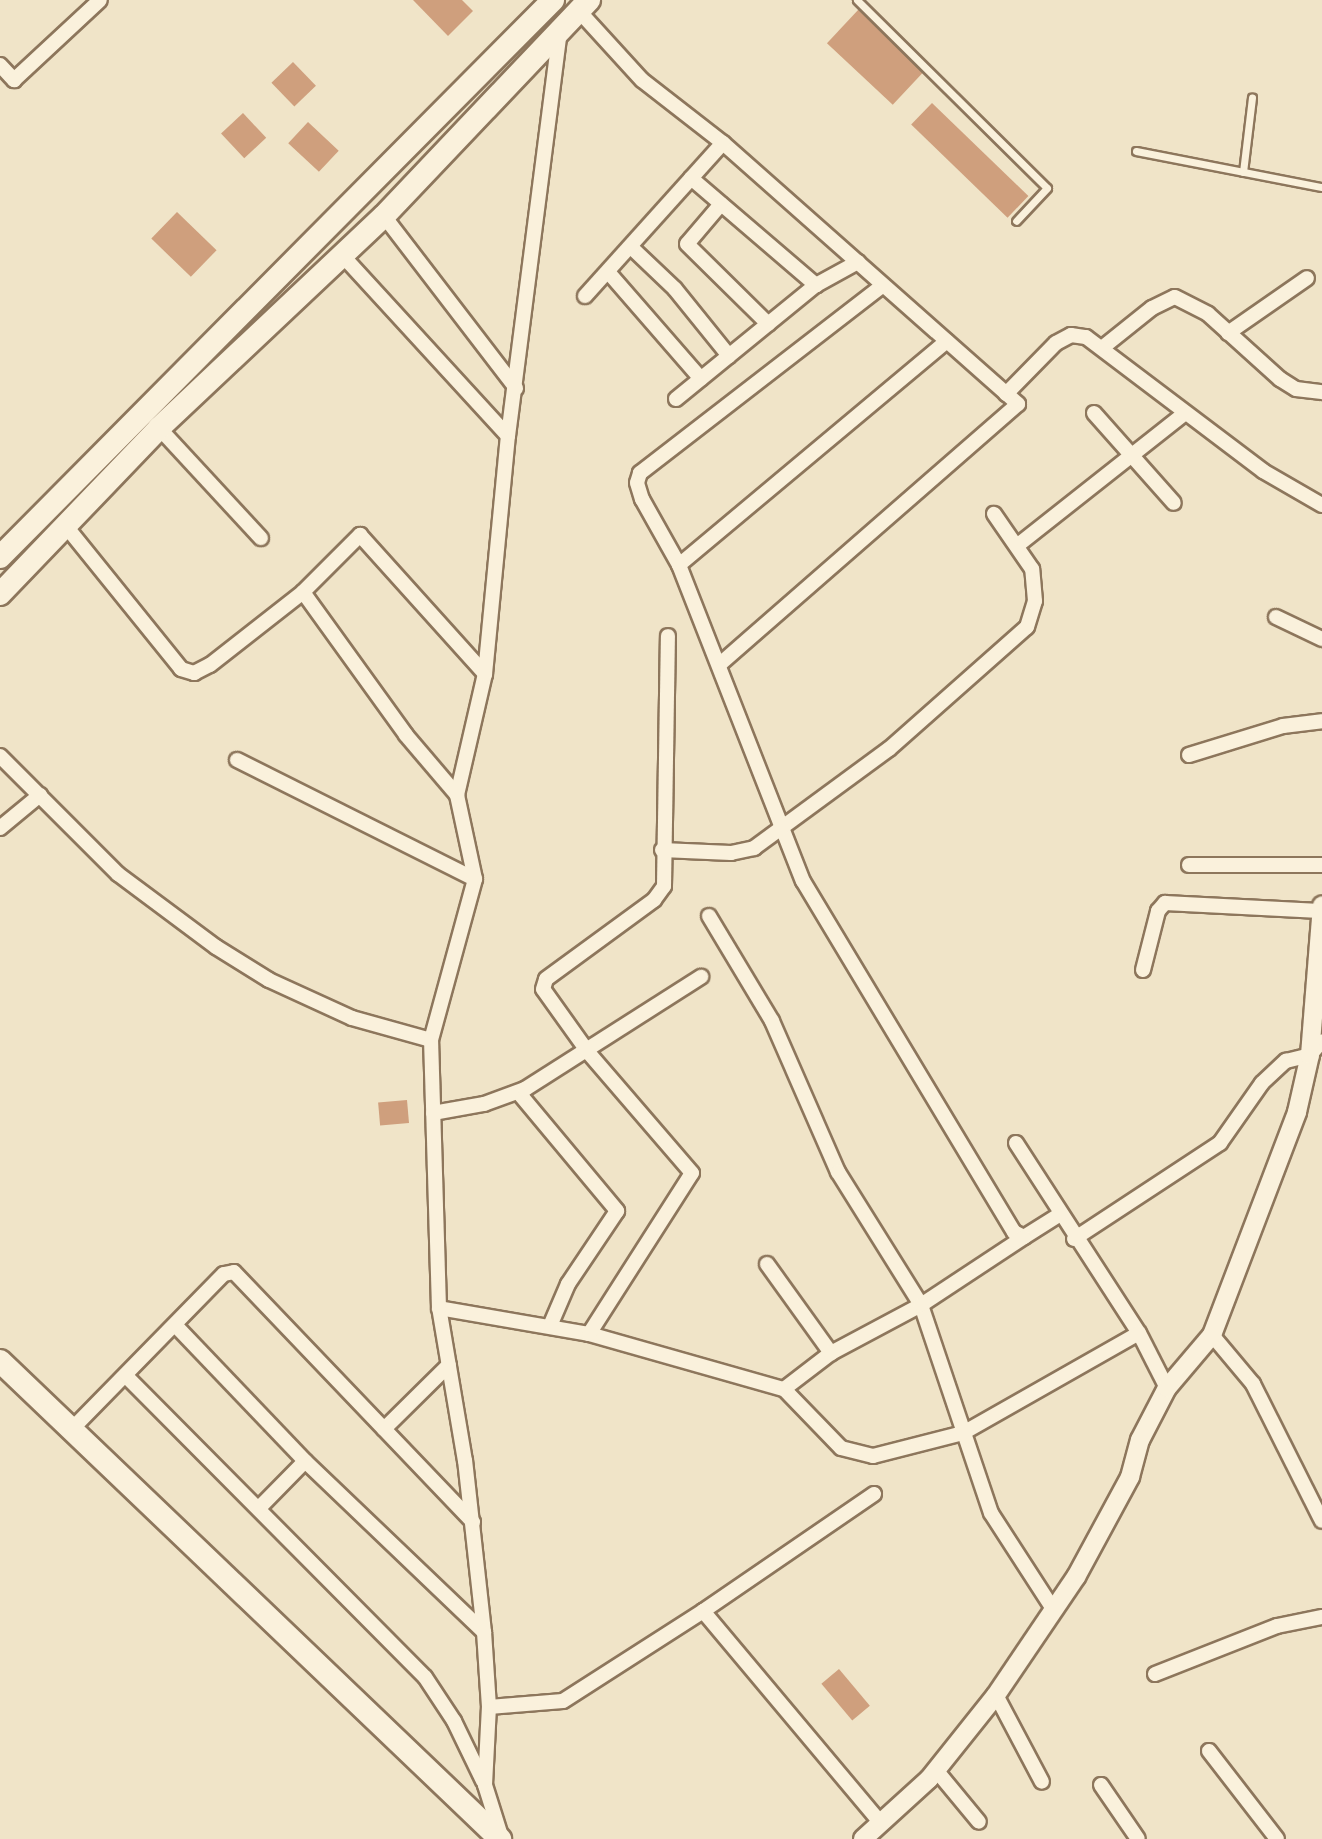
<!DOCTYPE html>
<style>
body{margin:0}
#map{position:relative;width:1322px;height:1839px;overflow:hidden;background:#f0e4c8;font-family:Literata,serif}
div>[style]{position:absolute}
.building>*{inset:0;background:#cf9f7d;transform-origin:0 0}
.roads{filter:drop-shadow(2px 0 #8d765c) drop-shadow(-2px 0 #8d765c) drop-shadow(0 2px #8d765c) drop-shadow(0 -2px #8d765c)}
.service>*{height:7px;margin:-3.5px;padding:0 3.5px;transform-origin:3.5px;border-radius:3.5px;background:#faf1dc}
.minor>*{height:14px;margin:-7px;padding:0 7px;transform-origin:7px;border-radius:7px;background:#faf1dc}
.tertiary>*{height:18px;margin:-9px;padding:0 9px;transform-origin:9px;border-radius:9px;background:#faf1dc}
.secondary>*{height:22px;margin:-11px;padding:0 11px;transform-origin:11px;border-radius:11px;background:#faf1dc}
span{translate:-50% -50%;white-space:nowrap;text-align:center;line-height:1.15;-webkit-text-stroke:6px #f7eed8;paint-order:stroke}
</style>
<div id="map">
<div class="building">
<i style="clip-path:polygon(413px 0,462px 0,473px 11px,448px 36px)"></i>
<i style="left:859px;top:9px;width:90px;height:47px;rotate:43deg"></i>
<i style="left:293px;top:62px;width:33px;height:30px;rotate:46deg"></i>
<i style="left:932px;top:103px;width:134px;height:30px;rotate:44deg"></i>
<i style="left:243px;top:113px;width:34px;height:30px;rotate:47deg"></i>
<i style="left:308px;top:122px;width:42px;height:29px;rotate:43deg"></i>
<i style="left:177px;top:212px;width:55px;height:37px;rotate:44deg"></i>
<i style="left:407px;top:1100px;width:23px;height:29px;rotate:85deg"></i>
<i style="left:839px;top:1669px;width:48px;height:23px;rotate:50deg"></i>
</div>
<div class="roads">
<div class="service">
<i style="left:857px;top:0;width:267px;rotate:44.7deg"></i>
<i style="left:1047px;top:188px;width:45px;rotate:133.2deg"></i>
<i style="left:1136px;top:151px;width:189px;rotate:11deg"></i>
<i style="left:1243px;top:172px;width:75px;rotate:-83.1deg"></i>
</div>
<div class="minor">
<i style="left:579px;top:11px;width:93px;rotate:47.6deg"></i>
<i style="left:642px;top:80px;width:103px;rotate:37.9deg"></i>
<i style="left:723px;top:143px;width:394px;rotate:41.5deg"></i>
<i style="left:1018px;top:404px;width:395px;rotate:138.9deg"></i>
<i style="left:0;top:65px;width:21px;rotate:47deg"></i>
<i style="left:14px;top:80px;width:117px;rotate:-42.9deg"></i>
<i style="left:691px;top:178px;width:165px;rotate:40.6deg"></i>
<i style="left:721px;top:204px;width:52px;rotate:130.4deg"></i>
<i style="left:687px;top:244px;width:114px;rotate:44.6deg"></i>
<i style="left:384px;top:216px;width:217px;rotate:52.5deg"></i>
<i style="left:632px;top:248px;width:59px;rotate:43.6deg"></i>
<i style="left:675px;top:289px;width:86px;rotate:51.1deg"></i>
<i style="left:343px;top:256px;width:244px;rotate:47.5deg"></i>
<i style="left:609px;top:273px;width:140px;rotate:49deg"></i>
<i style="left:882px;top:286px;width:306px;rotate:142.3deg"></i>
<i style="left:640px;top:473px;width:10px;rotate:107deg"></i>
<i style="left:637px;top:483px;width:17px;rotate:73deg"></i>
<i style="left:642px;top:499px;width:76px;rotate:60.7deg"></i>
<i style="left:679px;top:565px;width:349px;rotate:-39.9deg"></i>
<i style="left:585px;top:296px;width:206px;rotate:-48deg"></i>
<i style="left:1228px;top:333px;width:96px;rotate:-34.8deg"></i>
<i style="left:1102px;top:348px;width:64px;rotate:-38.7deg"></i>
<i style="left:1152px;top:308px;width:25px;rotate:-26deg"></i>
<i style="left:1175px;top:297px;width:37px;rotate:27deg"></i>
<i style="left:1208px;top:314px;width:97px;rotate:42.1deg"></i>
<i style="left:1280px;top:379px;width:19px;rotate:32deg"></i>
<i style="left:1296px;top:389px;width:26px;rotate:7deg"></i>
<i style="left:1006px;top:394px;width:71px;rotate:-45.6deg"></i>
<i style="left:1056px;top:343px;width:17px;rotate:-28deg"></i>
<i style="left:1071px;top:335px;width:15px;rotate:8deg"></i>
<i style="left:1086px;top:337px;width:222px;rotate:37.1deg"></i>
<i style="left:1263px;top:471px;width:68px;rotate:30deg"></i>
<i style="left:676px;top:399px;width:181px;rotate:-39.2deg"></i>
<i style="left:816px;top:285px;width:48px;rotate:-28.7deg"></i>
<i style="left:1094px;top:413px;width:120px;rotate:48.4deg"></i>
<i style="left:159px;top:428px;width:150px;rotate:47.2deg"></i>
<i style="left:65px;top:525px;width:185px;rotate:51.1deg"></i>
<i style="left:181px;top:669px;width:14px;rotate:17deg"></i>
<i style="left:194px;top:673px;width:18px;rotate:-27deg"></i>
<i style="left:210px;top:665px;width:118px;rotate:-38.1deg"></i>
<i style="left:303px;top:592px;width:81px;rotate:-45deg"></i>
<i style="left:360px;top:535px;width:187px;rotate:48deg"></i>
<i style="left:1018px;top:545px;width:211px;rotate:-38.3deg"></i>
<i style="left:679px;top:565px;width:339px;rotate:68.6deg"></i>
<i style="left:803px;top:881px;width:410px;rotate:59deg"></i>
<i style="left:1014px;top:1232px;width:11px;rotate:27deg"></i>
<i style="left:1024px;top:1237px;width:41px;rotate:-32.2deg"></i>
<i style="left:303px;top:592px;width:176px;rotate:54.2deg"></i>
<i style="left:406px;top:735px;width:79px;rotate:49.6deg"></i>
<i style="left:1276px;top:617px;width:51px;rotate:25.6deg"></i>
<i style="left:1189px;top:755px;width:98px;rotate:-17.1deg"></i>
<i style="left:1283px;top:726px;width:39px;rotate:-7deg"></i>
<i style="left:0;top:756px;width:167px;rotate:45deg"></i>
<i style="left:118px;top:874px;width:122px;rotate:36.7deg"></i>
<i style="left:216px;top:947px;width:62px;rotate:31.9deg"></i>
<i style="left:269px;top:980px;width:91px;rotate:24.6deg"></i>
<i style="left:352px;top:1018px;width:82px;rotate:15.6deg"></i>
<i style="left:237px;top:760px;width:266px;rotate:26.6deg"></i>
<i style="left:0;top:828px;width:52px;rotate:-39.5deg"></i>
<i style="left:662px;top:850px;width:69px;rotate:2.5deg"></i>
<i style="left:731px;top:853px;width:24px;rotate:-12deg"></i>
<i style="left:754px;top:848px;width:167px;rotate:-36.3deg"></i>
<i style="left:889px;top:749px;width:184px;rotate:-41.5deg"></i>
<i style="left:1027px;top:627px;width:27px;rotate:-73deg"></i>
<i style="left:1035px;top:601px;width:32px;rotate:-95deg"></i>
<i style="left:1032px;top:569px;width:67px;rotate:-124.6deg"></i>
<i style="left:1189px;top:865px;width:133px"></i>
<i style="left:709px;top:916px;width:122px;rotate:59deg"></i>
<i style="left:772px;top:1021px;width:165px;rotate:66.4deg"></i>
<i style="left:838px;top:1172px;width:157px;rotate:58deg"></i>
<i style="left:921px;top:1305px;width:219px;rotate:71.4deg"></i>
<i style="left:991px;top:1513px;width:114px;rotate:57.1deg"></i>
<i style="left:1143px;top:970px;width:61px;rotate:-75.7deg"></i>
<i style="left:1158px;top:911px;width:11px;rotate:-49deg"></i>
<i style="left:1165px;top:903px;width:155px;rotate:3deg"></i>
<i style="left:518px;top:1092px;width:155px;rotate:50.2deg"></i>
<i style="left:617px;top:1211px;width:88px;rotate:123.9deg"></i>
<i style="left:568px;top:1284px;width:46px;rotate:113.2deg"></i>
<i style="left:433px;top:1113px;width:52px;rotate:-10deg"></i>
<i style="left:484px;top:1104px;width:44px;rotate:-20.1deg"></i>
<i style="left:525px;top:1089px;width:209px;rotate:-32.5deg"></i>
<i style="left:1016px;top:1143px;width:226px;rotate:57.1deg"></i>
<i style="left:1139px;top:1333px;width:62px;rotate:63deg"></i>
<i style="left:1074px;top:1239px;width:175px;rotate:-33.3deg"></i>
<i style="left:1220px;top:1143px;width:73px;rotate:-55deg"></i>
<i style="left:1262px;top:1083px;width:33px;rotate:-43deg"></i>
<i style="left:1286px;top:1061px;width:25px;rotate:-14deg"></i>
<i style="left:1310px;top:1055px;width:18px;rotate:-49deg"></i>
<i style="left:767px;top:1264px;width:110px;rotate:54.3deg"></i>
<i style="left:439px;top:1308px;width:152px;rotate:9.8deg"></i>
<i style="left:589px;top:1334px;width:203px;rotate:15.8deg"></i>
<i style="left:784px;top:1389px;width:82px;rotate:46deg"></i>
<i style="left:841px;top:1448px;width:33px;rotate:14deg"></i>
<i style="left:873px;top:1456px;width:93px;rotate:-14.3deg"></i>
<i style="left:963px;top:1433px;width:202px;rotate:-29.6deg"></i>
<i style="left:176px;top:1326px;width:187px;rotate:46.3deg"></i>
<i style="left:305px;top:1461px;width:248px;rotate:43.7deg"></i>
<i style="left:589px;top:1334px;width:191px;rotate:-57.4deg"></i>
<i style="left:692px;top:1173px;width:160px;rotate:-130.7deg"></i>
<i style="left:588px;top:1052px;width:77px;rotate:-125.5deg"></i>
<i style="left:543px;top:989px;width:10px;rotate:-73deg"></i>
<i style="left:546px;top:979px;width:134px;rotate:-36.2deg"></i>
<i style="left:654px;top:900px;width:17px;rotate:-54deg"></i>
<i style="left:664px;top:886px;width:250px;rotate:-89.1deg"></i>
<i style="left:1212px;top:1335px;width:64px;rotate:50.1deg"></i>
<i style="left:1253px;top:1384px;width:153px;rotate:63.3deg"></i>
<i style="left:126px;top:1376px;width:424px;rotate:45.2deg"></i>
<i style="left:425px;top:1677px;width:53px;rotate:56.6deg"></i>
<i style="left:454px;top:1721px;width:67px;rotate:64.2deg"></i>
<i style="left:784px;top:1389px;width:59px;rotate:-37.5deg"></i>
<i style="left:831px;top:1353px;width:102px;rotate:-28.1deg"></i>
<i style="left:921px;top:1305px;width:123px;rotate:-33.4deg"></i>
<i style="left:72px;top:1429px;width:217px;rotate:-45.6deg"></i>
<i style="left:224px;top:1274px;width:10px;rotate:-11deg"></i>
<i style="left:234px;top:1272px;width:346px;rotate:46.3deg"></i>
<i style="left:384px;top:1429px;width:91px;rotate:-44.6deg"></i>
<i style="left:874px;top:1494px;width:207px;rotate:145.6deg"></i>
<i style="left:703px;top:1611px;width:274px;rotate:50deg"></i>
<i style="left:260px;top:1507px;width:64px;rotate:-45.6deg"></i>
<i style="left:1155px;top:1674px;width:131px;rotate:-21.5deg"></i>
<i style="left:1277px;top:1626px;width:46px;rotate:-11.3deg"></i>
<i style="left:996px;top:1695px;width:98px;rotate:62.1deg"></i>
<i style="left:489px;top:1707px;width:74px;rotate:-4.6deg"></i>
<i style="left:563px;top:1701px;width:166px;rotate:-32.7deg"></i>
<i style="left:1209px;top:1751px;width:111px;rotate:52.3deg"></i>
<i style="left:936px;top:1770px;width:67px;rotate:50.4deg"></i>
<i style="left:1101px;top:1785px;width:65px;rotate:55.6deg"></i>
<i style="left:502px;top:1839px;width:57px;rotate:-107.5deg"></i>
<i style="left:485px;top:1785px;width:78px;rotate:-87.1deg"></i>
<i style="left:489px;top:1707px;width:75px;rotate:-93.8deg"></i>
<i style="left:484px;top:1632px;width:172px;rotate:-96.3deg"></i>
<i style="left:465px;top:1461px;width:155px;rotate:-99.6deg"></i>
<i style="left:439px;top:1308px;width:268px;rotate:-91.7deg"></i>
<i style="left:431px;top:1040px;width:167px;rotate:-74.7deg"></i>
<i style="left:475px;top:879px;width:86px;rotate:-102.1deg"></i>
<i style="left:457px;top:795px;width:124px;rotate:-77deg"></i>
<i style="left:485px;top:674px;width:239px;rotate:-84.5deg"></i>
<i style="left:508px;top:436px;width:410px;rotate:-82.7deg"></i>
</div>
<div class="tertiary">
<i style="left:863px;top:1839px;width:89px;rotate:-42.3deg"></i>
<i style="left:929px;top:1779px;width:107px;rotate:-51.4deg"></i>
<i style="left:996px;top:1695px;width:143px;rotate:-55.9deg"></i>
<i style="left:1076px;top:1577px;width:114px;rotate:-61.6deg"></i>
<i style="left:1130px;top:1477px;width:38px;rotate:-75deg"></i>
<i style="left:1140px;top:1440px;width:59px;rotate:-62.6deg"></i>
<i style="left:1167px;top:1388px;width:70px;rotate:-49.7deg"></i>
<i style="left:1212px;top:1335px;width:239px;rotate:-69.1deg"></i>
<i style="left:1297px;top:1112px;width:58px;rotate:-77.2deg"></i>
<i style="left:1310px;top:1055px;width:150px;rotate:-85.4deg"></i>
</div>
<div class="secondary">
<i style="left:0;top:557px;width:785px;rotate:-45.21deg"></i>
<i style="left:0;top:594px;width:230px;rotate:-46.2deg"></i>
<i style="left:159px;top:428px;width:309px;rotate:-43.3deg"></i>
<i style="left:384px;top:216px;width:298px;rotate:-46.5deg"></i>
<i style="left:0;top:1361px;width:692px;rotate:43.71deg"></i>
</div>
</div>
</div>
